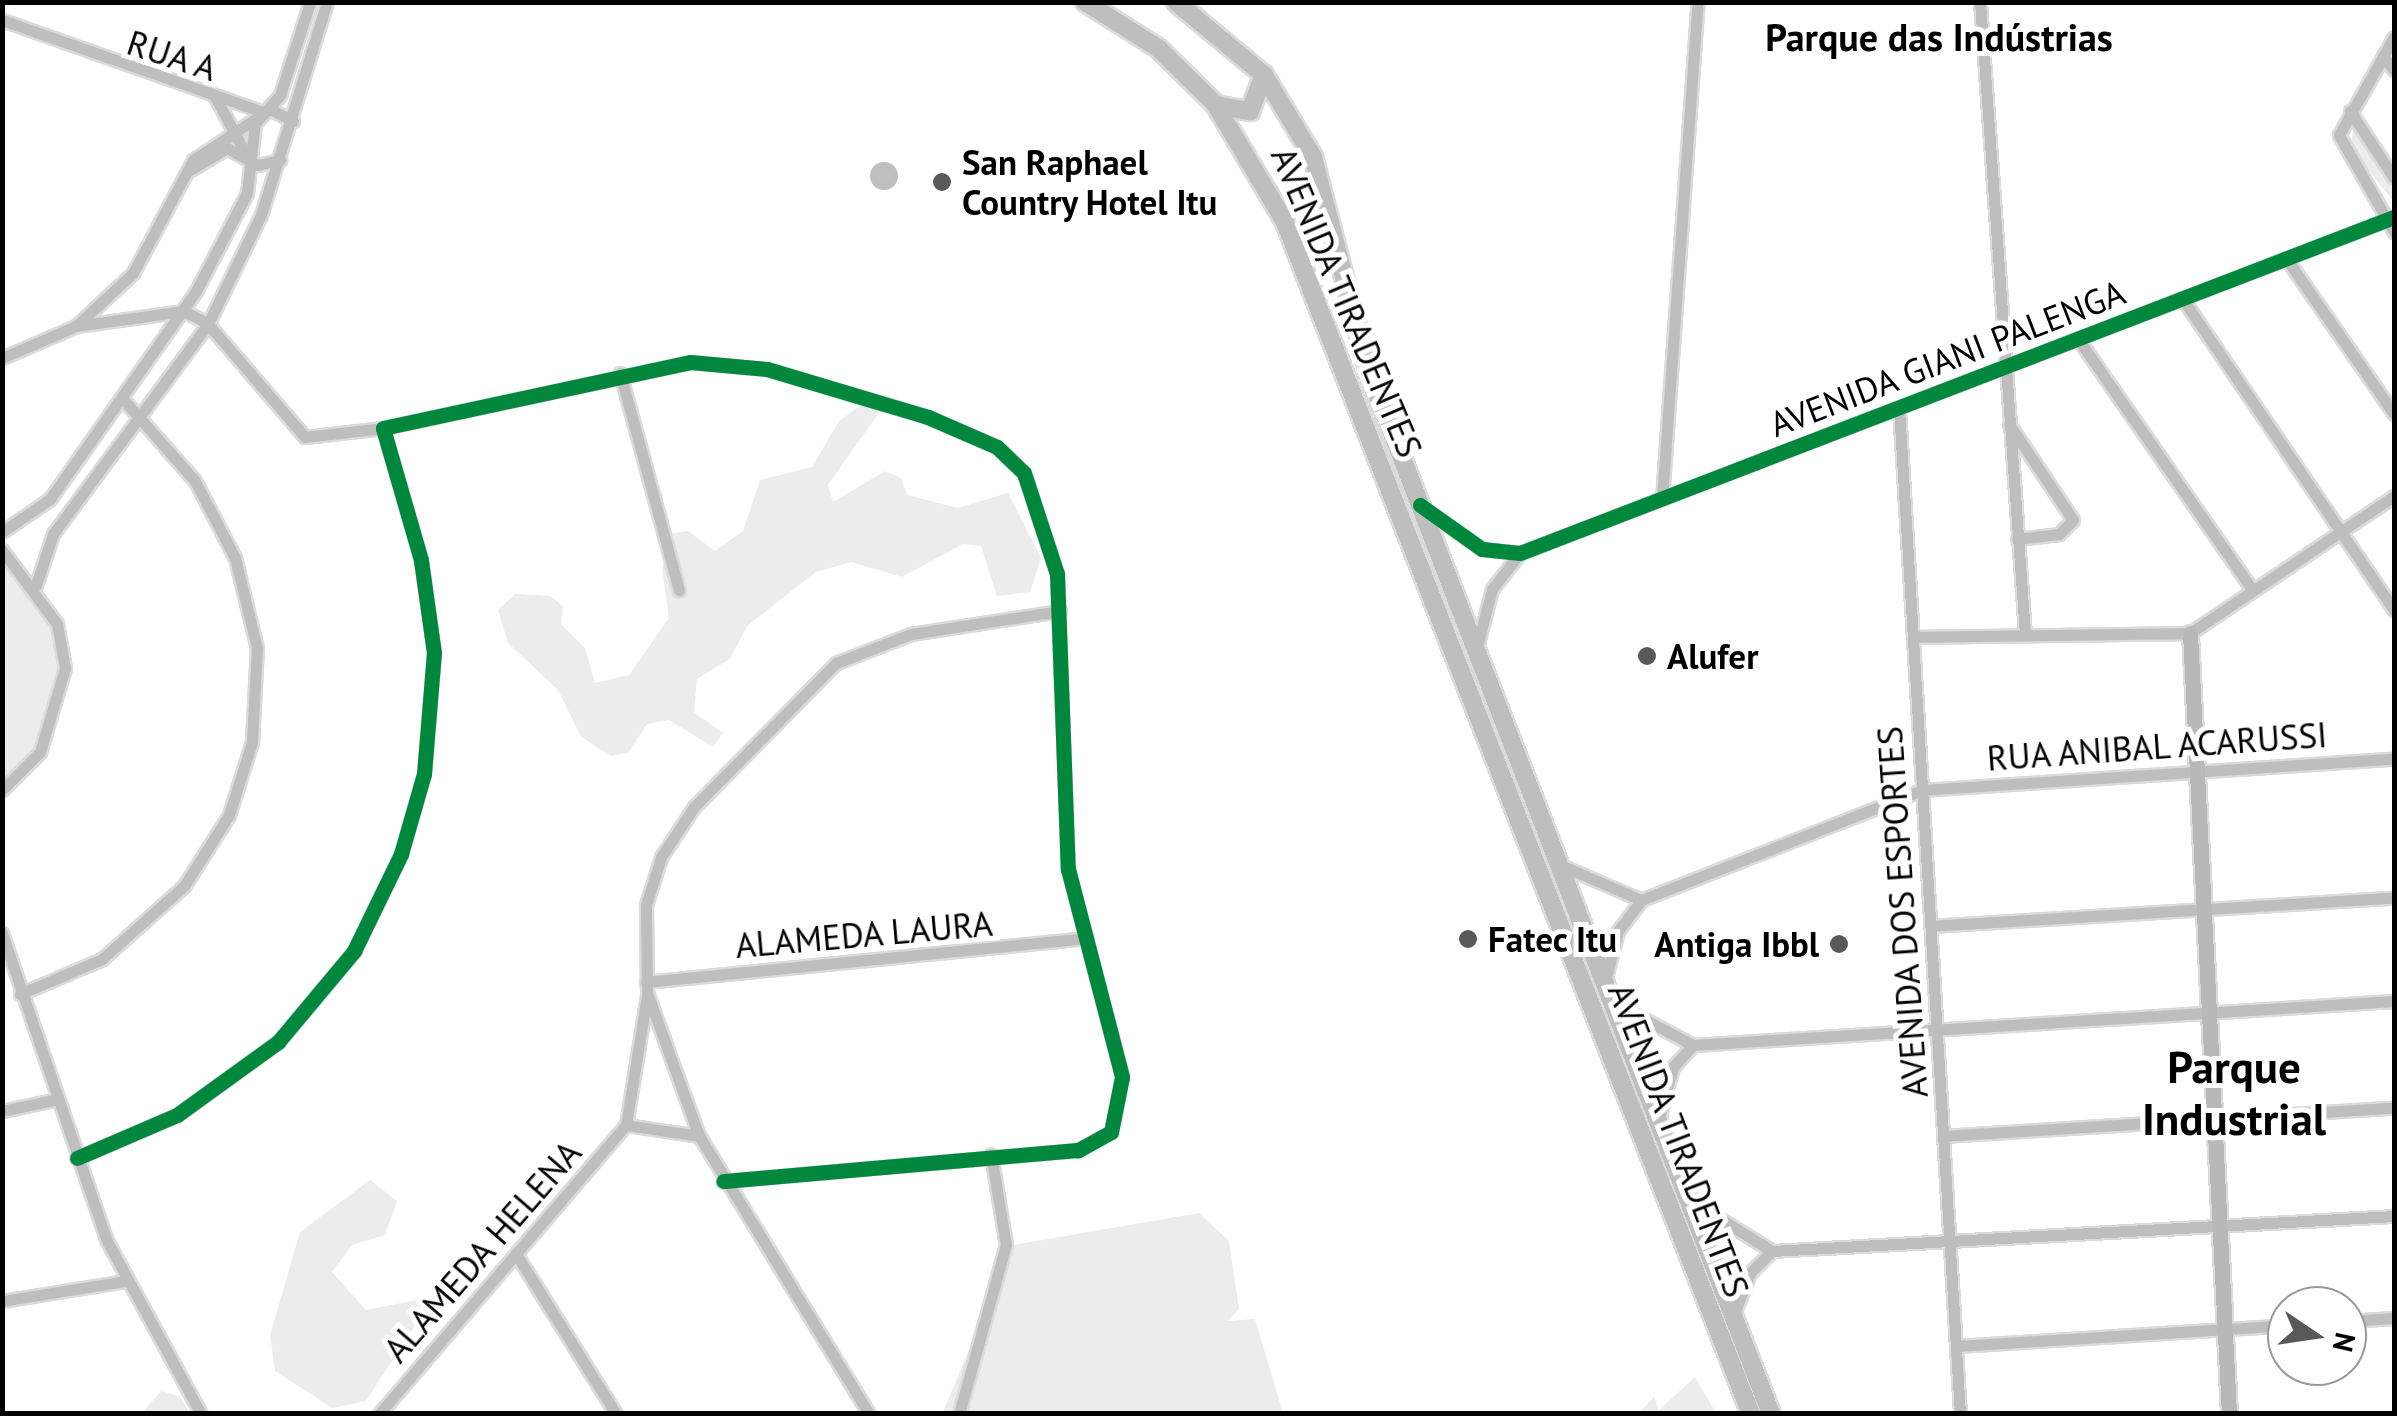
<!DOCTYPE html>
<meta charset="utf-8">
<style>
body{margin:0}
#map{position:relative;width:2397px;height:1416px;overflow:hidden;background:#fff;font-family:"PT Sans",sans-serif}
div>[style]{position:absolute}
.green>*{inset:0;background:#ececec}
.water>*{inset:0;background:#bfbfbf}
.round{border-radius:50%}
.roads{filter:drop-shadow(2px 0 #dbdbdb) drop-shadow(-2px 0 #dbdbdb) drop-shadow(0 2px #dbdbdb) drop-shadow(0 -2px #dbdbdb)}
.street>*{height:11px;margin:-5.5px;padding:0 5.5px;transform-origin:5.5px;border-radius:5.5px;background:#bebebe}
.secondary>*{height:15px;margin:-7.5px;padding:0 7.5px;transform-origin:7.5px;border-radius:7.5px;background:#b8b8b8}
.primary>*{height:18px;margin:-9px;padding:0 9px;transform-origin:9px;border-radius:9px;background:#bebebe}
.cycleway>*{height:15px;margin:-7.5px;padding:0 7.5px;transform-origin:7.5px;border-radius:7.5px;background:#00873e}
.dots>*{width:28px;height:28px;translate:-50% -50%;box-sizing:border-box;border:5px solid #fff;border-radius:50%}
span{translate:-50% -50%;white-space:nowrap;text-align:center;line-height:1.15;-webkit-text-stroke:10px #fff;paint-order:stroke}
.street-label{font-size:35px;color:#000}
.poi-label{font-size:35px;color:#000;font-weight:700}
.left{translate:0 -50%;text-align:left}
.right{translate:-100% -50%;text-align:right}
.neighbourhood-label{font-size:38px;color:#000;font-weight:700}
.district-label{font-size:45px;color:#000;font-weight:700}
.frame{position:absolute;inset:0;border:5px solid #000;pointer-events:none}
.north{position:absolute;left:2267px;top:1286px;width:100px;height:100px;box-sizing:border-box;background:#fff;border:2px solid #999;border-radius:50%;rotate:103deg;font-size:28px;font-weight:700;line-height:40px;text-align:center;color:#000}
.north::after{content:'';display:block;margin:auto;width:35px;height:45px;background:#595959;clip-path:polygon(50% 0,100% 100%,50% 72%,0 100%)}
</style>
<div id="map">
<div class="green">
<i style="clip-path:polygon(2353px 128px,2394px 189px,2394px 202px,2351px 148px)"></i>
<i style="clip-path:polygon(868px 400px,881px 410px,828px 485px,833px 502px,885px 471px,901px 478px,907px 495px,958px 508px,1008px 493px,1041px 558px,1030px 592px,997px 596px,981px 546px,963px 544px,902px 577px,851px 562px,816px 572px,747px 626px,730px 659px,697px 679px,694px 712px,723px 733px,713px 747px,669px 720px,647px 724px,628px 753px,611px 756px,581px 737px,558px 690px,508px 643px,498px 610px,515px 594px,550px 596px,563px 606px,561px 624px,585px 648px,595px 683px,629px 675px,669px 618px,662px 568px,671px 534px,688px 531px,715px 551px,743px 531px,760px 480px,812px 467px,839px 421px)"></i>
<i style="clip-path:polygon(2px 559px,52px 626px,59px 668px,36px 750px,2px 784px)"></i>
<i style="clip-path:polygon(370px 1180px,397px 1201px,385px 1235px,352px 1245px,332px 1272px,366px 1310px,417px 1300px,423px 1313px,366px 1401px,332px 1408px,275px 1371px,270px 1335px,300px 1232px)"></i>
<i style="clip-path:polygon(1199px 1213px,1229px 1241px,1239px 1309px,1228px 1321px,1255px 1319px,1283px 1413px,942px 1414px,1013px 1245px)"></i>
<i style="clip-path:polygon(1695px 1377px,1716px 1413px,1639px 1413px,1654px 1397px,1659px 1410px)"></i>
<i style="clip-path:polygon(161px 1391px,179px 1396px,190px 1413px,142px 1413px)"></i>
</div>
<div class="water">
<i class="round" style="left:870px;top:162px;width:28px;height:28px"></i>
</div>
<div class="roads">
<div class="street">
<i style="left:1980px;top:2px;width:634px;rotate:85.93deg"></i>
<i style="left:2px;top:20px;width:275px;rotate:19.4deg"></i>
<i style="left:2394px;top:37px;width:112px;rotate:119.3deg"></i>
<i style="left:2339px;top:135px;width:112px;rotate:60.4deg"></i>
<i style="left:2383px;top:56px;width:18px;rotate:52deg"></i>
<i style="left:215px;top:97px;width:65px;rotate:61.5deg"></i>
<i style="left:2350px;top:111px;width:80px;rotate:56.7deg"></i>
<i style="left:190px;top:170px;width:43px;rotate:-30.7deg"></i>
<i style="left:227px;top:148px;width:35px;rotate:29deg"></i>
<i style="left:258px;top:165px;width:23px;rotate:-13deg"></i>
<i style="left:2288px;top:261px;width:186px;rotate:55.3deg"></i>
<i style="left:2184px;top:301px;width:374px;rotate:55.8deg"></i>
<i style="left:76px;top:326px;width:78px;rotate:-42.9deg"></i>
<i style="left:133px;top:273px;width:128px;rotate:-62deg"></i>
<i style="left:193px;top:160px;width:92px;rotate:-33.5deg"></i>
<i style="left:270px;top:109px;width:26px;rotate:28deg"></i>
<i style="left:2078px;top:339px;width:305px;rotate:55.2deg"></i>
<i style="left:2px;top:358px;width:81px;rotate:-23.4deg"></i>
<i style="left:76px;top:326px;width:109px;rotate:-7.9deg"></i>
<i style="left:184px;top:311px;width:27px;rotate:28deg"></i>
<i style="left:208px;top:324px;width:149px;rotate:49.4deg"></i>
<i style="left:305px;top:437px;width:79px;rotate:-6.6deg"></i>
<i style="left:620px;top:373px;width:225px;rotate:74.8deg"></i>
<i style="left:1899px;top:408px;width:1008px;rotate:86.53deg"></i>
<i style="left:2009px;top:424px;width:115px;rotate:56.3deg"></i>
<i style="left:2073px;top:520px;width:20px;rotate:135deg"></i>
<i style="left:2059px;top:534px;width:42px;rotate:173.2deg"></i>
<i style="left:1662px;top:499px;width:498px;rotate:-85.9deg"></i>
<i style="left:1424px;top:509px;width:70px;rotate:34.6deg"></i>
<i style="left:1482px;top:549px;width:38px;rotate:6deg"></i>
<i style="left:1520px;top:553px;width:936px;rotate:-21.03deg"></i>
<i style="left:2px;top:532px;width:58px;rotate:-34.5deg"></i>
<i style="left:50px;top:499px;width:254px;rotate:-54.9deg"></i>
<i style="left:196px;top:291px;width:110px;rotate:-62.5deg"></i>
<i style="left:247px;top:193px;width:70px;rotate:-83.5deg"></i>
<i style="left:255px;top:123px;width:38px;rotate:-48deg"></i>
<i style="left:280px;top:95px;width:98px;rotate:-72.1deg"></i>
<i style="left:2px;top:550px;width:92px;rotate:53.4deg"></i>
<i style="left:57px;top:624px;width:45px;rotate:79.7deg"></i>
<i style="left:65px;top:668px;width:88px;rotate:106.6deg"></i>
<i style="left:40px;top:752px;width:54px;rotate:135deg"></i>
<i style="left:36px;top:585px;width:54px;rotate:-71.6deg"></i>
<i style="left:53px;top:534px;width:261px;rotate:-53.6deg"></i>
<i style="left:208px;top:324px;width:121px;rotate:-64.1deg"></i>
<i style="left:261px;top:215px;width:223px;rotate:-72.8deg"></i>
<i style="left:1914px;top:637px;width:276px;rotate:-0.8deg"></i>
<i style="left:2190px;top:633px;width:246px;rotate:-33.9deg"></i>
<i style="left:1477px;top:647px;width:60px;rotate:-75.5deg"></i>
<i style="left:1492px;top:589px;width:46px;rotate:-52.1deg"></i>
<i style="left:1558px;top:864px;width:90px;rotate:23.4deg"></i>
<i style="left:1931px;top:926px;width:464px;rotate:-3.5deg"></i>
<i style="left:2px;top:933px;width:325px;rotate:71.2deg"></i>
<i style="left:107px;top:1241px;width:197px;rotate:61.5deg"></i>
<i style="left:1605px;top:981px;width:52px;rotate:-75.4deg"></i>
<i style="left:1618px;top:931px;width:39px;rotate:-53deg"></i>
<i style="left:1641px;top:900px;width:302px;rotate:-21.4deg"></i>
<i style="left:1922px;top:790px;width:473px;rotate:-3.8deg"></i>
<i style="left:646px;top:982px;width:443px;rotate:-5.7deg"></i>
<i style="left:20px;top:994px;width:89px;rotate:-23.1deg"></i>
<i style="left:102px;top:959px;width:110px;rotate:-41.7deg"></i>
<i style="left:184px;top:886px;width:84px;rotate:-57.6deg"></i>
<i style="left:229px;top:815px;width:77px;rotate:-72.5deg"></i>
<i style="left:252px;top:742px;width:94px;rotate:-87deg"></i>
<i style="left:257px;top:648px;width:93px;rotate:-103.7deg"></i>
<i style="left:235px;top:558px;width:87px;rotate:-117.5deg"></i>
<i style="left:195px;top:481px;width:111px;rotate:-131.3deg"></i>
<i style="left:1614px;top:1003px;width:89px;rotate:28deg"></i>
<i style="left:1693px;top:1045px;width:702px;rotate:-3.59deg"></i>
<i style="left:2px;top:1111px;width:52px;rotate:-12.2deg"></i>
<i style="left:1659px;top:1118px;width:53px;rotate:-74.6deg"></i>
<i style="left:1673px;top:1067px;width:30px;rotate:-48deg"></i>
<i style="left:626px;top:1125px;width:74px;rotate:8.6deg"></i>
<i style="left:1944px;top:1136px;width:451px;rotate:-3.6deg"></i>
<i style="left:77px;top:1158px;width:109px;rotate:-23.3deg"></i>
<i style="left:177px;top:1115px;width:125px;rotate:-35.9deg"></i>
<i style="left:278px;top:1042px;width:119px;rotate:-50.1deg"></i>
<i style="left:354px;top:951px;width:108px;rotate:-64.1deg"></i>
<i style="left:401px;top:854px;width:83px;rotate:-74deg"></i>
<i style="left:424px;top:774px;width:121px;rotate:-85.3deg"></i>
<i style="left:434px;top:653px;width:94px;rotate:-98deg"></i>
<i style="left:421px;top:560px;width:137px;rotate:-106.1deg"></i>
<i style="left:383px;top:428px;width:314px;rotate:-12.1deg"></i>
<i style="left:690px;top:362px;width:77px;rotate:5.2deg"></i>
<i style="left:767px;top:369px;width:168px;rotate:16.6deg"></i>
<i style="left:928px;top:417px;width:75px;rotate:23.5deg"></i>
<i style="left:997px;top:447px;width:37px;rotate:44deg"></i>
<i style="left:1024px;top:473px;width:106px;rotate:71.9deg"></i>
<i style="left:1057px;top:574px;width:295px;rotate:87.9deg"></i>
<i style="left:1068px;top:869px;width:215px;rotate:75.4deg"></i>
<i style="left:1122px;top:1077px;width:56px;rotate:101.3deg"></i>
<i style="left:1111px;top:1132px;width:38px;rotate:151deg"></i>
<i style="left:1078px;top:1150px;width:356px;rotate:175deg"></i>
<i style="left:1690px;top:1200px;width:97px;rotate:31.9deg"></i>
<i style="left:1772px;top:1251px;width:623px;rotate:-3.22deg"></i>
<i style="left:516px;top:1254px;width:189px;rotate:58deg"></i>
<i style="left:2px;top:1301px;width:125px;rotate:-9.2deg"></i>
<i style="left:1734px;top:1314px;width:44px;rotate:-68.7deg"></i>
<i style="left:1750px;top:1273px;width:31px;rotate:-45deg"></i>
<i style="left:2347px;top:1321px;width:47px;rotate:-3.7deg"></i>
<i style="left:1957px;top:1346px;width:331px;rotate:-3.6deg"></i>
<i style="left:379px;top:1414px;width:380px;rotate:-49.5deg"></i>
<i style="left:626px;top:1125px;width:131px;rotate:-80.8deg"></i>
<i style="left:869px;top:1414px;width:326px;rotate:-121.4deg"></i>
<i style="left:699px;top:1136px;width:153px;rotate:-109.9deg"></i>
<i style="left:647px;top:992px;width:87px;rotate:-90.7deg"></i>
<i style="left:646px;top:905px;width:50px;rotate:-72.6deg"></i>
<i style="left:661px;top:857px;width:60px;rotate:-56.6deg"></i>
<i style="left:694px;top:807px;width:202px;rotate:-45.4deg"></i>
<i style="left:836px;top:663px;width:80px;rotate:-21.1deg"></i>
<i style="left:911px;top:634px;width:151px;rotate:-8.8deg"></i>
<i style="left:959px;top:1414px;width:175px;rotate:-74.5deg"></i>
<i style="left:1006px;top:1245px;width:92px;rotate:-99.4deg"></i>
</div>
<div class="secondary">
<i style="left:2190px;top:633px;width:782px;rotate:87.14deg"></i>
</div>
<div class="primary">
<i style="left:1085px;top:2px;width:86px;rotate:32.2deg"></i>
<i style="left:1158px;top:48px;width:80px;rotate:44.5deg"></i>
<i style="left:1215px;top:104px;width:137px;rotate:59.3deg"></i>
<i style="left:1285px;top:222px;width:1280px;rotate:68.65deg"></i>
<i style="left:1176px;top:2px;width:114px;rotate:39.7deg"></i>
<i style="left:1264px;top:75px;width:96px;rotate:59.1deg"></i>
<i style="left:1313px;top:157px;width:220px;rotate:75.5deg"></i>
<i style="left:1368px;top:370px;width:1119px;rotate:68.89deg"></i>
<i style="left:1215px;top:105px;width:36px;rotate:10deg"></i>
<i style="left:1250px;top:111px;width:39px;rotate:-69deg"></i>
</div>
</div>
<div class="cycleway">
<i style="left:1420px;top:505px;width:76px;rotate:35.4deg"></i>
<i style="left:1482px;top:549px;width:38px;rotate:6deg"></i>
<i style="left:1520px;top:553px;width:936px;rotate:-21.03deg"></i>
<i style="left:77px;top:1158px;width:109px;rotate:-23.3deg"></i>
<i style="left:177px;top:1115px;width:125px;rotate:-35.9deg"></i>
<i style="left:278px;top:1042px;width:119px;rotate:-50.1deg"></i>
<i style="left:354px;top:951px;width:108px;rotate:-64.1deg"></i>
<i style="left:401px;top:854px;width:83px;rotate:-74deg"></i>
<i style="left:424px;top:774px;width:121px;rotate:-85.3deg"></i>
<i style="left:434px;top:653px;width:94px;rotate:-98deg"></i>
<i style="left:421px;top:560px;width:137px;rotate:-106.1deg"></i>
<i style="left:383px;top:428px;width:314px;rotate:-12.1deg"></i>
<i style="left:690px;top:362px;width:77px;rotate:5.2deg"></i>
<i style="left:767px;top:369px;width:168px;rotate:16.6deg"></i>
<i style="left:928px;top:417px;width:75px;rotate:23.5deg"></i>
<i style="left:997px;top:447px;width:37px;rotate:44deg"></i>
<i style="left:1024px;top:473px;width:106px;rotate:71.9deg"></i>
<i style="left:1057px;top:574px;width:295px;rotate:87.9deg"></i>
<i style="left:1068px;top:869px;width:215px;rotate:75.4deg"></i>
<i style="left:1122px;top:1077px;width:56px;rotate:101.3deg"></i>
<i style="left:1111px;top:1132px;width:38px;rotate:151deg"></i>
<i style="left:1078px;top:1150px;width:356px;rotate:175deg"></i>
</div>
<div class="dots">
<i style="left:942px;top:182px;background:#595959"></i>
<i style="left:1647px;top:656px;background:#595959"></i>
<i style="left:1468px;top:939px;background:#595959"></i>
<i style="left:1839px;top:944px;background:#595959"></i>
</div>
<div class="street-label">
<span style="left:172px;top:55px;rotate:18deg">RUA A</span>
<span style="left:1347px;top:302px;rotate:67deg">AVENIDA TIRADENTES</span>
<span style="left:1947px;top:358px;rotate:-21deg">AVENIDA GIANI PALENGA</span>
<span style="left:2157px;top:746px;rotate:-4deg">RUA ANIBAL ACARUSSI</span>
<span style="left:1902px;top:912px;rotate:-94deg">AVENIDA DOS ESPORTES</span>
<span style="left:864px;top:934px;rotate:-5deg">ALAMEDA LAURA</span>
<span style="left:1679px;top:1140px;rotate:69deg">AVENIDA TIRADENTES</span>
<span style="left:482px;top:1251px;rotate:-49deg">ALAMEDA HELENA</span>
</div>
<div class="poi-label">
<span class="left" style="left:962px;top:182px">San Raphael<br>Country Hotel Itu</span>
<span class="left" style="left:1667px;top:656px">Alufer</span>
<span class="left" style="left:1488px;top:939px">Fatec Itu</span>
<span class="right" style="left:1819px;top:944px">Antiga Ibbl</span>
</div>
<div class="neighbourhood-label">
<span style="left:1939px;top:37px">Parque das Indústrias</span>
</div>
<div class="district-label">
<span style="left:2234px;top:1093px">Parque<br>Industrial</span>
</div>
<div class="frame"></div>
<div class="north">N</div>
</div>
